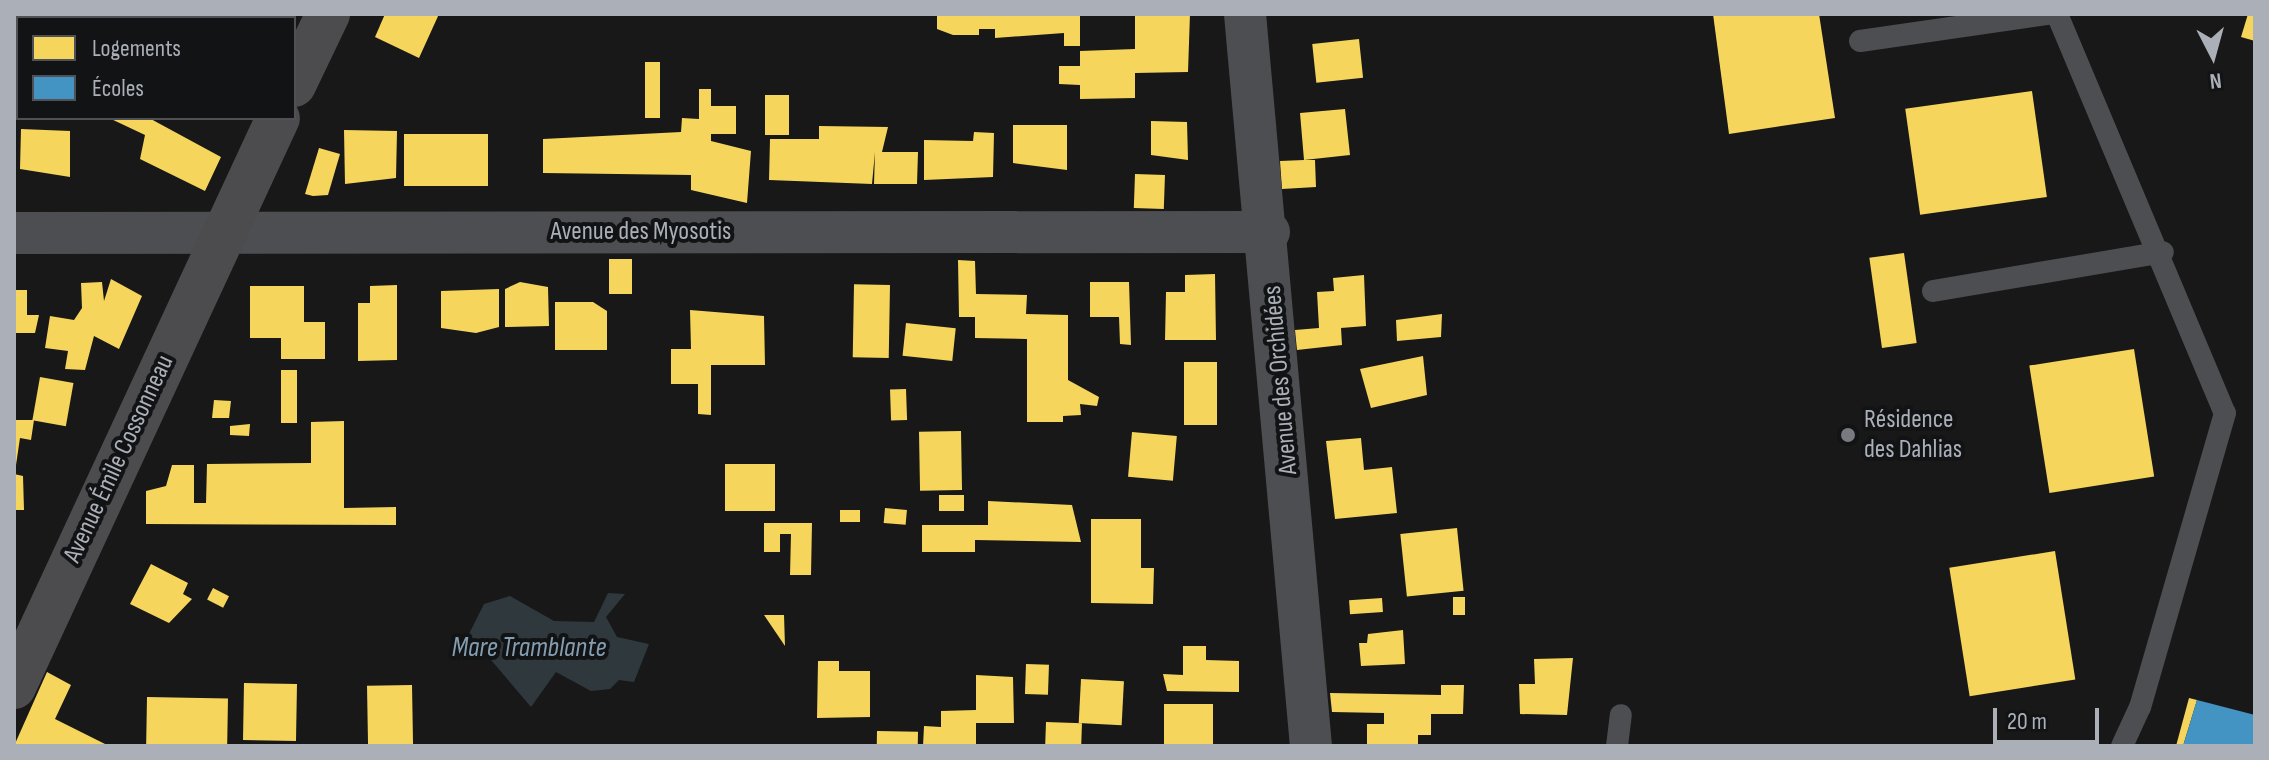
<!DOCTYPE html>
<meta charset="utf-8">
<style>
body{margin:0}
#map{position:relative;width:2269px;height:760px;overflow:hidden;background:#181818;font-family:"Sofia Sans Condensed",sans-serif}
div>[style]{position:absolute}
.water>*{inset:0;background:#2f383d}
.homes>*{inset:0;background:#f6d55c;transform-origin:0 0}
.schools>*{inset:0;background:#4393c3}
.lane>*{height:22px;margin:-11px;padding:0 11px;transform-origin:11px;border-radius:11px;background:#4d4e51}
.street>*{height:42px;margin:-21px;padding:0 21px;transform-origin:21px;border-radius:21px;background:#4d4e51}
.secondary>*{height:44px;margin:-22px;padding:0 22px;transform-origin:22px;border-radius:22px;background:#4c4c4f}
.dots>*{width:22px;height:22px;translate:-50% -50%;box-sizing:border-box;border:4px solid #121314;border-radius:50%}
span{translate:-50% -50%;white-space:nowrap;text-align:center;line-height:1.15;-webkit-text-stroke:8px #121314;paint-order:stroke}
.street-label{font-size:26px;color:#abafb8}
.poi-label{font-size:26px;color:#abafb8}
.left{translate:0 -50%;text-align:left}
.water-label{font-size:28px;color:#849db0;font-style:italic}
.frame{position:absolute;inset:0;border:16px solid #abafb8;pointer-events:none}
.legend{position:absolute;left:16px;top:16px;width:280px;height:104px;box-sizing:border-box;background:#121314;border:2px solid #4f5156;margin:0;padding:10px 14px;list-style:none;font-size:24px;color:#abafb8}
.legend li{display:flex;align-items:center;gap:16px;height:40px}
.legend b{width:40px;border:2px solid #4f5156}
.north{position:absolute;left:2173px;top:16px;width:80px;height:80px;-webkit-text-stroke:6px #121314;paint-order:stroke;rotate:174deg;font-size:22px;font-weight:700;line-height:32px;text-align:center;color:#abafb8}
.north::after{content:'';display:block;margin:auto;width:28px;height:36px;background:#abafb8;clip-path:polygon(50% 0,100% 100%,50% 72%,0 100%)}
.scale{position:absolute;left:1993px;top:708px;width:106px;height:36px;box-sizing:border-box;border:4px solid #abafb8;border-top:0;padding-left:10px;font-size:24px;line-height:28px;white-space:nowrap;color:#abafb8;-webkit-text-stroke:6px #121314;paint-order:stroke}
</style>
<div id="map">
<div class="water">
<i style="clip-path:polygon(608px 593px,625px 594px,606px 617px,617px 637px,649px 644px,634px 682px,619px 680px,610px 689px,591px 691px,556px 672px,531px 707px,469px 634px,484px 604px,510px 596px,554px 621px,594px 622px)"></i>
</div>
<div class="homes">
<i style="clip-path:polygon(385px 14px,439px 14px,419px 58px,375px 37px)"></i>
<i style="clip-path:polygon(937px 14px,1080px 14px,1080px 46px,1064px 46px,1064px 33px,995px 38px,995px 29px,979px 29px,979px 35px,953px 35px,937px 29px)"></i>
<i style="clip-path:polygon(1135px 14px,1190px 14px,1188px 72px,1135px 73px,1135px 98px,1080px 99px,1080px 85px,1059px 84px,1059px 66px,1080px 66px,1080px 51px,1135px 49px)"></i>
<i style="clip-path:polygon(1713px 14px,1819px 14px,1835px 118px,1729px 134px)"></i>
<i style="clip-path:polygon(2248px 14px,2255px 14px,2255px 41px,2241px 37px)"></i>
<i style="left:1359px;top:39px;width:39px;height:47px;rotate:84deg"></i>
<i style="left:645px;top:62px;width:15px;height:56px"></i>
<i style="clip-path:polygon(699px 89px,711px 89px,711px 106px,736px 106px,736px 134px,711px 134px,711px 141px,751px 151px,747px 203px,691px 190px,691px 175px,543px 173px,543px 139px,681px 132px,682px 118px,699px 119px)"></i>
<i style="left:2032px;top:91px;width:107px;height:128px;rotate:82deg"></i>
<i style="left:765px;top:95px;width:24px;height:40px"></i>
<i style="clip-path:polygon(1345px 109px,1350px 155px,1304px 160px,1315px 160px,1316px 187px,1282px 189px,1280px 161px,1304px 160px,1300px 113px)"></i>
<i style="clip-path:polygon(109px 118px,149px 118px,221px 157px,205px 191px,140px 159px,145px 135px)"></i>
<i style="clip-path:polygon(1151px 121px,1187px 122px,1188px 160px,1151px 155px)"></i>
<i style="clip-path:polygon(1013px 125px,1067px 125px,1067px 170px,1013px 163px)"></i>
<i style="clip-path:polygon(819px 126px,888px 127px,882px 152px,918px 152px,917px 184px,874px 184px,875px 152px,872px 184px,769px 180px,770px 139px,819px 139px)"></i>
<i style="clip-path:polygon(21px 129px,70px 131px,70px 177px,20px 169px)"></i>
<i style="clip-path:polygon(344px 130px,397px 131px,396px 178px,345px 184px)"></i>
<i style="clip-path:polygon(974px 132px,994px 133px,993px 177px,924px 180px,924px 140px,973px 141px)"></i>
<i style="left:404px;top:134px;width:84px;height:52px"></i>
<i style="clip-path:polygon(319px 148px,340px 154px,328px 195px,313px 196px,305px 194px)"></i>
<i style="left:1135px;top:174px;width:30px;height:34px;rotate:2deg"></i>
<i style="left:1904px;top:253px;width:91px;height:35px;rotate:82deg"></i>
<i style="left:609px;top:259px;width:23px;height:35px"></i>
<i style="clip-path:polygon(958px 260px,975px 261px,976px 294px,1027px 295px,1026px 314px,1068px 315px,1068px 380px,1099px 397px,1097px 406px,1080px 404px,1081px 415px,1063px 416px,1063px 422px,1027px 422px,1027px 339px,975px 338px,975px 317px,959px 317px)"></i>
<i style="clip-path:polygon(1215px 274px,1216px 340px,1165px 340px,1166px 292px,1185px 292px,1185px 275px)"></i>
<i style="clip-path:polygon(1364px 275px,1366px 326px,1341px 328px,1342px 345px,1297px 350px,1295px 330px,1319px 328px,1317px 292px,1334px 291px,1333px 278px)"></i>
<i style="clip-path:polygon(111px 279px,142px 296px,119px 349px,94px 336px,85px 370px,65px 369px,68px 351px,45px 348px,50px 316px,74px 320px,82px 308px,81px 283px,102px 282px,104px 301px)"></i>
<i style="clip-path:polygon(520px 282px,548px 287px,549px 326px,505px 327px,505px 289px)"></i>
<i style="clip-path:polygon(1090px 282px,1129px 282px,1131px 345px,1120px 344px,1119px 317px,1090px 317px)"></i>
<i style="clip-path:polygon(397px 285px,397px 360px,358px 361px,358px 303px,370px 303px,370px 286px)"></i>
<i style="left:890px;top:285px;width:73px;height:36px;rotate:91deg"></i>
<i style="clip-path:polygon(250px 286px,304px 286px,304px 322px,325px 322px,325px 359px,281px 359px,281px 338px,250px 338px)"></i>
<i style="clip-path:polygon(499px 289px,499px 327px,476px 333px,441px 328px,441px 291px)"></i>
<i style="clip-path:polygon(14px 290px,27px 290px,27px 315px,39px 315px,35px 333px,14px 333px)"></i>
<i style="clip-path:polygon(555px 302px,593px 302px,607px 311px,607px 350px,555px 350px)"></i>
<i style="clip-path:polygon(690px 310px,764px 316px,765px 365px,711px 365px,711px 415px,698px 414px,698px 384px,671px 384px,671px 349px,691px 349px)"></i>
<i style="clip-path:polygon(1442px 314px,1441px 337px,1397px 341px,1396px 320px)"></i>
<i style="left:906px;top:323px;width:50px;height:33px;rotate:6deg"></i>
<i style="left:2134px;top:349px;width:129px;height:106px;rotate:81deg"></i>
<i style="clip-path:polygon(1423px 356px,1427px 395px,1371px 408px,1360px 369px)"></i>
<i style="left:1217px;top:362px;width:63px;height:33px;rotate:90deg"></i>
<i style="left:281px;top:370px;width:16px;height:53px"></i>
<i style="left:40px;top:377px;width:34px;height:44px;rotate:10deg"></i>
<i style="left:906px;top:389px;width:31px;height:16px;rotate:88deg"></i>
<i style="clip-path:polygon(214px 400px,231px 401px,229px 418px,212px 418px)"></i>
<i style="clip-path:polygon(14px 420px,34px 420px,31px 440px,20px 438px,16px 465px)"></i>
<i style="clip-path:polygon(344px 421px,344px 508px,396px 507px,396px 525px,146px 524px,146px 491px,166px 486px,172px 465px,194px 465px,194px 503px,206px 503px,207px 464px,311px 463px,311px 422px)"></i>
<i style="clip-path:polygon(250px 424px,249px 436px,230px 435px,230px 426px)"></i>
<i style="left:961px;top:431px;width:59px;height:42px;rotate:89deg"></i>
<i style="left:1132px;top:432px;width:45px;height:45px;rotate:5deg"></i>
<i style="clip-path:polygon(1361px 438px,1364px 470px,1392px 467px,1397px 513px,1335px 519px,1326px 441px)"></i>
<i style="left:725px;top:464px;width:50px;height:47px"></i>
<i style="clip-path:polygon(14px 474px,23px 476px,24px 510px,14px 510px)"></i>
<i style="left:939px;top:495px;width:25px;height:16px"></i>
<i style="clip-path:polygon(988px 501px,1072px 505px,1081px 542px,975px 540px,975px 552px,922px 552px,922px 525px,988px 525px)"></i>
<i style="left:885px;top:508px;width:22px;height:15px;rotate:5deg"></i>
<i style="left:840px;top:510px;width:20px;height:12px"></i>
<i style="clip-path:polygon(1091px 519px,1141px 519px,1141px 568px,1154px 568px,1153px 604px,1091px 603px)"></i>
<i style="clip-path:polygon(764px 523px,812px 523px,811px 575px,790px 575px,791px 534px,780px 534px,780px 552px,764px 552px)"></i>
<i style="left:1457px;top:528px;width:63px;height:57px;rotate:84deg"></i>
<i style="left:2055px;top:551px;width:130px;height:107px;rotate:81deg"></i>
<i style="clip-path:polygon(151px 564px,188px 583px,183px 594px,192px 599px,169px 623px,130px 604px)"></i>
<i style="left:213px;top:588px;width:18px;height:13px;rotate:27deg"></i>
<i style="left:1465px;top:597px;width:18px;height:12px;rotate:90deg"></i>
<i style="left:1382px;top:598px;width:14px;height:33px;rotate:86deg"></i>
<i style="clip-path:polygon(764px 615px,784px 615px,785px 646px)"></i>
<i style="clip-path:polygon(1403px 630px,1405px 664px,1361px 666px,1359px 643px,1367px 643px,1368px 634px)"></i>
<i style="clip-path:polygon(1183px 646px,1206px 646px,1206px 660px,1239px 661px,1239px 692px,1167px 691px,1163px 674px,1183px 675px)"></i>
<i style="clip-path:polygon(1573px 658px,1567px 715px,1520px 714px,1519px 684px,1535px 684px,1534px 659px)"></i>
<i style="clip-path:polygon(818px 661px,839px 661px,839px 671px,870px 671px,870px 717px,817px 718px)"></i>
<i style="left:1026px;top:664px;width:23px;height:30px;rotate:2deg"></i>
<i style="clip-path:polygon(47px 672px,71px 685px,55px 719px,109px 746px,14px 746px)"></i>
<i style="clip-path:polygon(976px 675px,1013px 677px,1014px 723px,976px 723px,976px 746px,923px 746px,924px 726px,941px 727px,941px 711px,976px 710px)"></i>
<i style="left:1081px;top:679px;width:43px;height:44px;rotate:3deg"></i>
<i style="left:244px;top:683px;width:53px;height:57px;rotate:1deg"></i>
<i style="left:412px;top:685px;width:61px;height:45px;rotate:89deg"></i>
<i style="clip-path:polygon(1441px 685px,1464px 685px,1463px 714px,1431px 714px,1431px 735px,1418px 735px,1418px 746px,1367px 746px,1367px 724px,1384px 724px,1384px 713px,1332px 712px,1330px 693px,1441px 695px)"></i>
<i style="left:147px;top:697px;width:81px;height:49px;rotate:1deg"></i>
<i style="clip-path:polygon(2189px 698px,2197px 700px,2183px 746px,2176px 746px)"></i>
<i style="left:1164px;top:704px;width:49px;height:42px"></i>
<i style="left:1046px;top:722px;width:36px;height:24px;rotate:2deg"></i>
<i style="left:877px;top:731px;width:41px;height:15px;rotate:1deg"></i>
</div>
<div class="schools">
<i style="clip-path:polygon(2197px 700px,2255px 715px,2255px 746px,2183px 746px)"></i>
</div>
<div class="lane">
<i style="left:2057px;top:14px;width:433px;rotate:67.2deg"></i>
<i style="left:2225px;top:413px;width:306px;rotate:106.1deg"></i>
<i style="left:2140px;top:707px;width:43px;rotate:114.8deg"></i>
<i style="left:1860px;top:41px;width:190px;rotate:-8.2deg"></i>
<i style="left:1933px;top:291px;width:233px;rotate:-9.6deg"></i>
<i style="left:1617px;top:746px;width:31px;rotate:-83deg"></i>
</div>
<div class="street">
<i style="left:1245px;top:14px;width:735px;rotate:84.85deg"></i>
<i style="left:14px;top:233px;width:1255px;rotate:-0.05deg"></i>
</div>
<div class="secondary">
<i style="left:294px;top:85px;width:79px;rotate:-64.4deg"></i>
<i style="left:14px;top:687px;width:627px;rotate:-65.11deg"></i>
</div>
<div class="dots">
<i style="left:1848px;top:435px;background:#787a80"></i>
</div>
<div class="street-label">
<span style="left:641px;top:232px">Avenue des Myosotis</span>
<span style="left:1281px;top:380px;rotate:-95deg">Avenue des Orchidées</span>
<span style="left:119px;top:459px;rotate:-65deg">Avenue Émile Cossonneau</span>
</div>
<div class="poi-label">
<span class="left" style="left:1864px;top:435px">Résidence<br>des Dahlias</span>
</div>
<div class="water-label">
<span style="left:529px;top:648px">Mare Tramblante</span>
</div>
<div class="frame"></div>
<ul class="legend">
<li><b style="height:22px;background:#f6d55c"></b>Logements</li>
<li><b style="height:22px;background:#4393c3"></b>Écoles</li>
</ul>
<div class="north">N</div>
<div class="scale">20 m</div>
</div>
